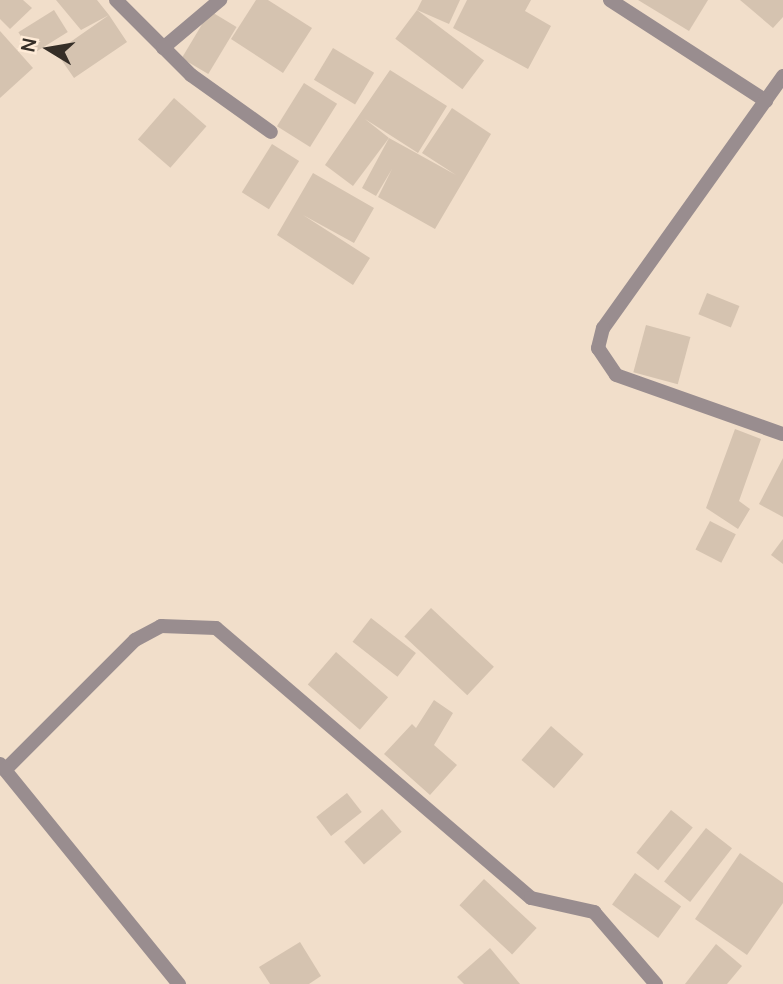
<!DOCTYPE html>
<style>
body{margin:0}
#map{position:relative;width:783px;height:984px;overflow:hidden;background:#f1deca;font-family:Manrope,sans-serif}
div>[style]{position:absolute}
.building>*{inset:0;background:#d5c3b0;transform-origin:0 0}
.street>*{height:14px;margin:-7px;padding:0 7px;transform-origin:7px;border-radius:7px;background:#998d8f}
span{translate:-50% -50%;white-space:nowrap;text-align:center;line-height:1.15;-webkit-text-stroke:7px #feebd7;paint-order:stroke}
.north{position:absolute;left:14px;top:14px;width:70px;height:70px;-webkit-text-stroke:5px #feebd7;paint-order:stroke;rotate:281deg;font-size:19px;font-weight:700;line-height:28px;text-align:center;color:#352e27}
.north::after{content:'';display:block;margin:auto;width:24px;height:32px;background:#352e27;clip-path:polygon(50% 0,100% 100%,50% 72%,0 100%)}
</style>
<div id="map">
<div class="building">
<i style="clip-path:polygon(0 0,23px 0,32px 8px,10px 29px,0 19px)"></i>
<i style="clip-path:polygon(56px 0,97px 0,109px 15px,127px 42px,74px 78px,56px 52px,109px 15px,81px 30px)"></i>
<i style="clip-path:polygon(256px 0,268px 0,312px 28px,283px 73px,231px 39px)"></i>
<i style="clip-path:polygon(422px 0,460px 0,449px 24px,417px 10px)"></i>
<i style="clip-path:polygon(467px 0,531px 0,525px 11px,551px 26px,528px 69px,453px 28px)"></i>
<i style="clip-path:polygon(638px 0,708px 0,689px 31px)"></i>
<i style="clip-path:polygon(740px 0,783px 0,783px 17px,773px 28px)"></i>
<i style="left:54px;top:10px;width:26px;height:42px;rotate:58deg"></i>
<i style="left:417px;top:10px;width:84px;height:36px;rotate:37deg"></i>
<i style="left:210px;top:11px;width:31px;height:55px;rotate:31deg"></i>
<i style="clip-path:polygon(0 31px,33px 68px,0 98px)"></i>
<i style="left:333px;top:48px;width:48px;height:37px;rotate:31deg"></i>
<i style="clip-path:polygon(390px 70px,447px 106px,418px 153px,365px 119px,389px 138px,353px 186px,325px 165px)"></i>
<i style="left:304px;top:83px;width:39px;height:51px;rotate:32deg"></i>
<i style="left:174px;top:98px;width:43px;height:55px;rotate:41deg"></i>
<i style="clip-path:polygon(452px 108px,491px 134px,435px 229px,378px 197px,392px 169px,376px 196px,362px 188px,389px 138px,456px 175px,422px 153px)"></i>
<i style="left:272px;top:144px;width:32px;height:57px;rotate:32deg"></i>
<i style="clip-path:polygon(313px 173px,374px 208px,354px 243px,303px 215px,370px 258px,353px 285px,277px 235px)"></i>
<i style="left:707px;top:293px;width:35px;height:23px;rotate:22deg"></i>
<i style="left:646px;top:325px;width:46px;height:49px;rotate:15deg"></i>
<i style="clip-path:polygon(735px 429px,761px 439px,739px 501px,750px 509px,738px 529px,706px 508px)"></i>
<i style="clip-path:polygon(783px 458px,783px 517px,759px 504px)"></i>
<i style="left:710px;top:521px;width:29px;height:32px;rotate:27deg"></i>
<i style="clip-path:polygon(783px 539px,783px 564px,771px 555px)"></i>
<i style="left:431px;top:608px;width:86px;height:39px;rotate:43deg"></i>
<i style="left:371px;top:618px;width:57px;height:30px;rotate:38deg"></i>
<i style="left:336px;top:652px;width:69px;height:43px;rotate:41deg"></i>
<i style="clip-path:polygon(434px 700px,453px 713px,434px 745px,457px 765px,430px 795px,384px 754px,412px 724px,416px 728px)"></i>
<i style="left:551px;top:726px;width:43px;height:45px;rotate:41deg"></i>
<i style="left:347px;top:793px;width:24px;height:39px;rotate:52deg"></i>
<i style="left:382px;top:809px;width:30px;height:50px;rotate:49deg"></i>
<i style="left:671px;top:810px;width:28px;height:55px;rotate:39deg"></i>
<i style="left:706px;top:828px;width:33px;height:68px;rotate:38deg"></i>
<i style="clip-path:polygon(740px 853px,783px 883px,783px 903px,747px 955px,695px 919px)"></i>
<i style="left:635px;top:873px;width:57px;height:39px;rotate:36deg"></i>
<i style="left:484px;top:879px;width:72px;height:36px;rotate:43deg"></i>
<i style="clip-path:polygon(300px 942px,321px 976px,309px 984px,270px 984px,259px 967px)"></i>
<i style="clip-path:polygon(716px 944px,742px 966px,727px 984px,685px 984px)"></i>
<i style="clip-path:polygon(490px 948px,520px 984px,464px 984px,457px 977px)"></i>
</div>
<div class="street">
<i style="left:116px;top:0;width:106px;rotate:45deg"></i>
<i style="left:191px;top:75px;width:98px;rotate:35.5deg"></i>
<i style="left:610px;top:0;width:186px;rotate:32.9deg"></i>
<i style="left:163px;top:48px;width:75px;rotate:-40.1deg"></i>
<i style="left:783px;top:76px;width:310px;rotate:125.5deg"></i>
<i style="left:603px;top:328px;width:21px;rotate:104deg"></i>
<i style="left:598px;top:348px;width:32px;rotate:56deg"></i>
<i style="left:616px;top:375px;width:177px;rotate:19.5deg"></i>
<i style="left:0;top:764px;width:284px;rotate:50.9deg"></i>
<i style="left:5px;top:770px;width:184px;rotate:-45deg"></i>
<i style="left:135px;top:640px;width:30px;rotate:-28deg"></i>
<i style="left:161px;top:626px;width:55px;rotate:2.1deg"></i>
<i style="left:216px;top:628px;width:415px;rotate:40.6deg"></i>
<i style="left:531px;top:898px;width:65px;rotate:12.5deg"></i>
<i style="left:594px;top:912px;width:95px;rotate:49.3deg"></i>
</div>
<div class="north">N</div>
</div>
